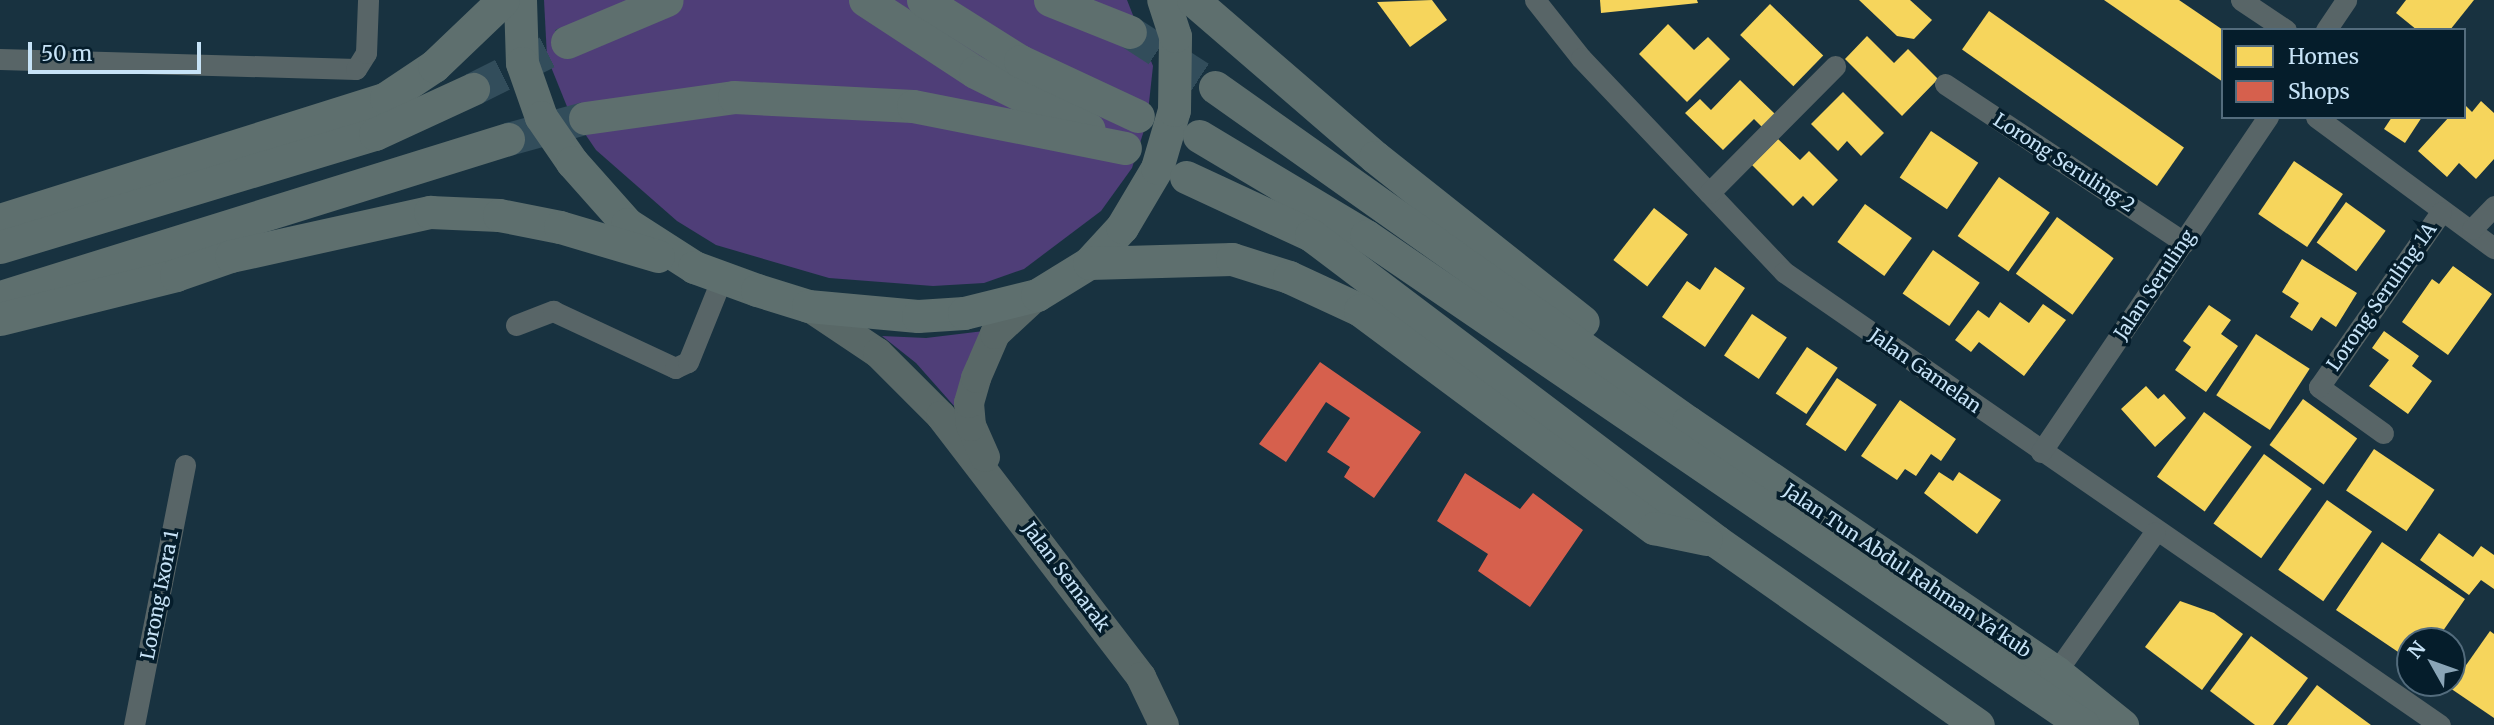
<!DOCTYPE html>
<style>
body{margin:0}
#map{position:relative;width:2494px;height:725px;overflow:hidden;background:#183240;font-family:Merriweather,serif}
div>[style]{position:absolute}
.green>*{inset:0;background:#4f3e78}
.homes>*{inset:0;background:#f6d55c;transform-origin:0 0}
.shops>*{inset:0;background:#d6604d}
.primary-tunnel>*{height:33px;margin-top:-16.5px;transform-origin:0;background:repeating-linear-gradient(90deg,#324d5b 0 33px,transparent 0 50px)}
.street>*{height:21px;margin:-10.5px;padding:0 10.5px;transform-origin:10.5px;border-radius:10.5px;background:#586567}
.secondary>*{height:30px;margin:-15px;padding:0 15px;transform-origin:15px;border-radius:15px;background:#596867}
.primary>*{height:33px;margin:-16.5px;padding:0 16.5px;transform-origin:16.5px;border-radius:16.5px;background:#5e6f6e}
span{translate:-50% -50%;white-space:nowrap;text-align:center;line-height:1.15;-webkit-text-stroke:7px #051d2b;paint-order:stroke}
.street-label{font-size:19px;color:#c7e3f7}
.legend{position:absolute;left:2221px;top:28px;width:245px;height:91px;box-sizing:border-box;background:#051d2b;border:2px solid #536c7d;margin:0;padding:9px 12px;list-style:none;font-size:21px;color:#c7e3f7}
.legend li{display:flex;align-items:center;gap:14px;height:35px}
.legend b{width:35px;border:2px solid #536c7d}
.north{position:absolute;left:2396px;top:627px;width:70px;height:70px;box-sizing:border-box;background:#051d2b;border:2px solid #536c7d;border-radius:50%;rotate:310deg;font-size:19px;font-weight:700;line-height:28px;text-align:center;color:#c7e3f7}
.north::after{content:'';display:block;margin:auto;width:24px;height:32px;background:#8aa5b7;clip-path:polygon(50% 0,100% 100%,50% 72%,0 100%)}
.scale{position:absolute;left:28px;top:42px;width:173px;height:32px;box-sizing:border-box;border:4px solid #c7e3f7;border-top:0;padding-left:9px;font-size:21px;line-height:24px;white-space:nowrap;color:#c7e3f7;-webkit-text-stroke:5px #051d2b;paint-order:stroke}
</style>
<div id="map">
<div class="green">
<i style="clip-path:polygon(544px 0,1127px 0,1153px 66px,1147px 121px,1132px 168px,1101px 211px,1024px 269px,984px 283px,933px 286px,829px 278px,716px 245px,677px 221px,596px 150px,568px 109px,547px 57px)"></i>
<i style="clip-path:polygon(984px 331px,968px 359px,955px 407px,916px 363px,882px 336px,926px 338px)"></i>
</div>
<div class="homes">
<i style="clip-path:polygon(1432px 0,1447px 20px,1410px 47px,1377px 2px)"></i>
<i style="clip-path:polygon(1600px 0,1697px 0,1698px 3px,1601px 13px)"></i>
<i style="clip-path:polygon(1859px 0,1910px 0,1932px 20px,1914px 39px,1897px 36px)"></i>
<i style="clip-path:polygon(2104px 0,2179px 0,2223px 30px,2223px 82px)"></i>
<i style="clip-path:polygon(2406px 0,2474px 0,2450px 30px,2417px 30px,2396px 13px)"></i>
<i style="left:1770px;top:4px;width:74px;height:43px;rotate:44deg"></i>
<i style="left:1989px;top:11px;width:238px;height:47px;rotate:35deg"></i>
<i style="clip-path:polygon(1668px 24px,1694px 50px,1708px 37px,1730px 59px,1687px 102px,1639px 54px)"></i>
<i style="clip-path:polygon(1867px 36px,1894px 63px,1908px 49px,1938px 79px,1902px 116px,1845px 59px)"></i>
<i style="clip-path:polygon(1740px 80px,1775px 114px,1762px 127px,1754px 119px,1723px 150px,1685px 113px,1700px 99px,1711px 110px)"></i>
<i style="clip-path:polygon(1843px 92px,1884px 133px,1861px 156px,1847px 141px,1838px 151px,1811px 124px)"></i>
<i style="clip-path:polygon(2481px 101px,2494px 113px,2494px 159px,2476px 179px,2459px 163px,2447px 177px,2418px 151px,2449px 117px,2464px 117px,2464px 104px,2472px 112px)"></i>
<i style="clip-path:polygon(2392px 117px,2422px 117px,2405px 143px,2384px 129px)"></i>
<i style="left:1931px;top:131px;width:57px;height:56px;rotate:34deg"></i>
<i style="clip-path:polygon(1778px 139px,1800px 160px,1809px 151px,1838px 180px,1813px 206px,1803px 196px,1793px 206px,1752px 165px)"></i>
<i style="left:2294px;top:161px;width:59px;height:64px;rotate:34deg"></i>
<i style="left:1999px;top:177px;width:62px;height:72px;rotate:35deg"></i>
<i style="left:2346px;top:202px;width:49px;height:50px;rotate:36deg"></i>
<i style="left:1865px;top:204px;width:58px;height:47px;rotate:36deg"></i>
<i style="left:1654px;top:208px;width:43px;height:66px;rotate:38deg"></i>
<i style="left:2057px;top:217px;width:70px;height:70px;rotate:36deg"></i>
<i style="left:1933px;top:250px;width:57px;height:53px;rotate:35deg"></i>
<i style="clip-path:polygon(2302px 259px,2357px 293px,2336px 327px,2321px 317px,2312px 331px,2290px 317px,2299px 303px,2282px 292px)"></i>
<i style="clip-path:polygon(2453px 266px,2492px 294px,2448px 355px,2402px 322px,2432px 279px,2439px 284px)"></i>
<i style="clip-path:polygon(1715px 267px,1745px 288px,1705px 347px,1662px 317px,1687px 281px,1700px 290px)"></i>
<i style="clip-path:polygon(2000px 302px,2029px 323px,2043px 304px,2066px 320px,2024px 376px,1979px 342px,1971px 352px,1955px 340px,1978px 310px,1989px 318px)"></i>
<i style="clip-path:polygon(2209px 305px,2231px 320px,2221px 334px,2238px 346px,2206px 392px,2175px 370px,2191px 347px,2183px 341px)"></i>
<i style="left:1752px;top:314px;width:42px;height:50px;rotate:34deg"></i>
<i style="clip-path:polygon(2384px 331px,2419px 356px,2412px 366px,2432px 381px,2408px 414px,2369px 386px,2389px 360px,2372px 348px)"></i>
<i style="left:2256px;top:334px;width:64px;height:73px;rotate:33deg"></i>
<i style="left:1807px;top:347px;width:37px;height:56px;rotate:34deg"></i>
<i style="left:1837px;top:378px;width:48px;height:56px;rotate:34deg"></i>
<i style="clip-path:polygon(2146px 386px,2158px 399px,2164px 394px,2186px 418px,2155px 447px,2121px 409px)"></i>
<i style="left:2303px;top:399px;width:67px;height:57px;rotate:36deg"></i>
<i style="clip-path:polygon(1900px 400px,1956px 439px,1941px 461px,1931px 454px,1916px 476px,1905px 469px,1897px 480px,1861px 456px)"></i>
<i style="left:2204px;top:412px;width:59px;height:80px;rotate:36deg"></i>
<i style="left:2374px;top:449px;width:73px;height:50px;rotate:34deg"></i>
<i style="left:2264px;top:454px;width:59px;height:86px;rotate:36deg"></i>
<i style="clip-path:polygon(1939px 472px,1953px 481px,1959px 472px,2001px 500px,1977px 534px,1924px 493px)"></i>
<i style="left:2327px;top:500px;width:55px;height:85px;rotate:35deg"></i>
<i style="clip-path:polygon(2439px 533px,2473px 557px,2481px 546px,2494px 555px,2494px 589px,2481px 580px,2469px 595px,2420px 560px)"></i>
<i style="clip-path:polygon(2382px 542px,2465px 599px,2436px 641px,2410px 641px,2410px 660px,2336px 610px)"></i>
<i style="clip-path:polygon(2180px 601px,2214px 613px,2243px 634px,2202px 690px,2145px 647px)"></i>
<i style="clip-path:polygon(2490px 631px,2494px 634px,2494px 718px,2450px 688px)"></i>
<i style="clip-path:polygon(2251px 636px,2308px 678px,2273px 725px,2255px 725px,2210px 691px)"></i>
<i style="clip-path:polygon(2317px 685px,2345px 706px,2371px 725px,2287px 725px)"></i>
</div>
<div class="shops">
<i style="clip-path:polygon(1320px 362px,1421px 432px,1374px 498px,1344px 477px,1350px 467px,1327px 452px,1350px 418px,1326px 402px,1286px 462px,1259px 444px)"></i>
<i style="clip-path:polygon(1465px 473px,1520px 509px,1533px 493px,1583px 530px,1530px 607px,1478px 571px,1488px 554px,1437px 521px)"></i>
</div>
<div class="primary-tunnel">
<i style="left:1130px;top:32px;width:101px;rotate:32.9deg"></i>
<i style="left:473px;top:89px;width:105px;rotate:-26.6deg"></i>
<i style="left:508px;top:139px;width:80px;rotate:-15.3deg"></i>
</div>
<div class="street">
<i style="left:1535px;top:0;width:74px;rotate:51.6deg"></i>
<i style="left:1581px;top:58px;width:295px;rotate:46.5deg"></i>
<i style="left:1784px;top:272px;width:797px;rotate:34.63deg"></i>
<i style="left:2241px;top:0;width:54px;rotate:33.7deg"></i>
<i style="left:2326px;top:30px;width:36px;rotate:-56deg"></i>
<i style="left:0;top:59px;width:356px;rotate:1.6deg"></i>
<i style="left:356px;top:69px;width:19px;rotate:-58deg"></i>
<i style="left:366px;top:53px;width:53px;rotate:-87.8deg"></i>
<i style="left:1945px;top:84px;width:287px;rotate:33.5deg"></i>
<i style="left:2316px;top:117px;width:221px;rotate:36.4deg"></i>
<i style="left:1709px;top:193px;width:179px;rotate:-45.2deg"></i>
<i style="left:2472px;top:229px;width:32px;rotate:-46deg"></i>
<i style="left:516px;top:325px;width:40px;rotate:-21deg"></i>
<i style="left:553px;top:311px;width:135px;rotate:25deg"></i>
<i style="left:675px;top:368px;width:14px;rotate:-25deg"></i>
<i style="left:688px;top:362px;width:91px;rotate:-68deg"></i>
<i style="left:2383px;top:433px;width:79px;rotate:-144.3deg"></i>
<i style="left:2319px;top:387px;width:213px;rotate:-55.1deg"></i>
<i style="left:2041px;top:452px;width:405px;rotate:-55.9deg"></i>
<i style="left:2056px;top:672px;width:171px;rotate:-54.7deg"></i>
<i style="left:134px;top:725px;width:265px;rotate:-78.9deg"></i>
</div>
<div class="secondary">
<i style="left:808px;top:306px;width:84px;rotate:33.9deg"></i>
<i style="left:878px;top:353px;width:89px;rotate:45deg"></i>
<i style="left:941px;top:416px;width:329px;rotate:52.5deg"></i>
<i style="left:1141px;top:677px;width:53px;rotate:64.4deg"></i>
<i style="left:985px;top:457px;width:34px;rotate:-114deg"></i>
<i style="left:971px;top:426px;width:23px;rotate:-95deg"></i>
<i style="left:969px;top:403px;width:26px;rotate:-74deg"></i>
<i style="left:976px;top:378px;width:48px;rotate:-66.6deg"></i>
<i style="left:995px;top:334px;width:57px;rotate:-42.9deg"></i>
</div>
<div class="primary">
<i style="left:520px;top:0;width:63px;rotate:88.2deg"></i>
<i style="left:522px;top:63px;width:57px;rotate:70.6deg"></i>
<i style="left:541px;top:117px;width:55px;rotate:55.4deg"></i>
<i style="left:572px;top:162px;width:83px;rotate:48.4deg"></i>
<i style="left:627px;top:224px;width:80px;rotate:32.7deg"></i>
<i style="left:694px;top:267px;width:67px;rotate:20.1deg"></i>
<i style="left:757px;top:290px;width:53px;rotate:17.4deg"></i>
<i style="left:808px;top:306px;width:110px;rotate:5.2deg"></i>
<i style="left:918px;top:316px;width:46px;rotate:-3.7deg"></i>
<i style="left:964px;top:313px;width:75px;rotate:-13.9deg"></i>
<i style="left:1037px;top:295px;width:61px;rotate:-31.6deg"></i>
<i style="left:1089px;top:263px;width:49px;rotate:-47.5deg"></i>
<i style="left:1122px;top:227px;width:69px;rotate:-59.3deg"></i>
<i style="left:1157px;top:168px;width:60px;rotate:-73.7deg"></i>
<i style="left:1174px;top:110px;width:74px;rotate:-89.2deg"></i>
<i style="left:1175px;top:36px;width:38px;rotate:-108deg"></i>
<i style="left:865px;top:0;width:131px;rotate:33.2deg"></i>
<i style="left:975px;top:72px;width:127px;rotate:26.6deg"></i>
<i style="left:923px;top:0;width:115px;rotate:32.2deg"></i>
<i style="left:1020px;top:61px;width:130px;rotate:25deg"></i>
<i style="left:1050px;top:0;width:86px;rotate:21.8deg"></i>
<i style="left:1193px;top:0;width:240px;rotate:40.8deg"></i>
<i style="left:1375px;top:157px;width:265px;rotate:38.4deg"></i>
<i style="left:567px;top:42px;width:108px;rotate:-22.8deg"></i>
<i style="left:1215px;top:87px;width:580px;rotate:35.31deg"></i>
<i style="left:1688px;top:422px;width:445px;rotate:34.2deg"></i>
<i style="left:2056px;top:672px;width:85px;rotate:38.8deg"></i>
<i style="left:585px;top:118px;width:150px;rotate:-8deg"></i>
<i style="left:734px;top:97px;width:179px;rotate:2.9deg"></i>
<i style="left:913px;top:106px;width:216px;rotate:11.2deg"></i>
<i style="left:1199px;top:136px;width:195px;rotate:30.9deg"></i>
<i style="left:1366px;top:236px;width:868px;rotate:34.29deg"></i>
<i style="left:1186px;top:177px;width:138px;rotate:24.9deg"></i>
<i style="left:1311px;top:235px;width:508px;rotate:37.07deg"></i>
<i style="left:1716px;top:541px;width:320px;rotate:35.1deg"></i>
<i style="left:0;top:220px;width:405px;rotate:-17.5deg"></i>
<i style="left:386px;top:98px;width:58px;rotate:-33.7deg"></i>
<i style="left:434px;top:66px;width:95px;rotate:-43.7deg"></i>
<i style="left:0;top:247px;width:392px;rotate:-16.8deg"></i>
<i style="left:375px;top:134px;width:108px;rotate:-24.7deg"></i>
<i style="left:1089px;top:263px;width:143px;rotate:-1.6deg"></i>
<i style="left:1232px;top:259px;width:60px;rotate:17.5deg"></i>
<i style="left:1289px;top:277px;width:78px;rotate:24.9deg"></i>
<i style="left:1360px;top:310px;width:366px;rotate:36.6deg"></i>
<i style="left:1654px;top:528px;width:53px;rotate:11.9deg"></i>
<i style="left:0;top:297px;width:532px;rotate:-17.28deg"></i>
<i style="left:0;top:319px;width:181px;rotate:-14deg"></i>
<i style="left:176px;top:275px;width:58px;rotate:-19.1deg"></i>
<i style="left:231px;top:256px;width:204px;rotate:-12.5deg"></i>
<i style="left:430px;top:212px;width:69px;rotate:2.5deg"></i>
<i style="left:499px;top:215px;width:62px;rotate:11.1deg"></i>
<i style="left:560px;top:227px;width:102px;rotate:16.5deg"></i>
</div>
<div class="street-label">
<span style="left:2064px;top:163px;rotate:33deg">Lorong Seruling 2</span>
<span style="left:2155px;top:285px;rotate:-56deg">Jalan Seruling</span>
<span style="left:2382px;top:297px;rotate:-55deg">Lorong Seruling 1A</span>
<span style="left:1925px;top:371px;rotate:35deg">Jalan Gamelan</span>
<span style="left:1907px;top:571px;rotate:34deg">Jalan Tun Abdul Rahman Ya'kub</span>
<span style="left:1066px;top:577px;rotate:53deg">Jalan Semarak</span>
<span style="left:160px;top:595px;rotate:-79deg">Lorong Ixora 1</span>
</div>
<ul class="legend">
<li><b style="height:19px;background:#f6d55c"></b>Homes</li>
<li><b style="height:19px;background:#d6604d"></b>Shops</li>
</ul>
<div class="north">N</div>
<div class="scale">50 m</div>
</div>
